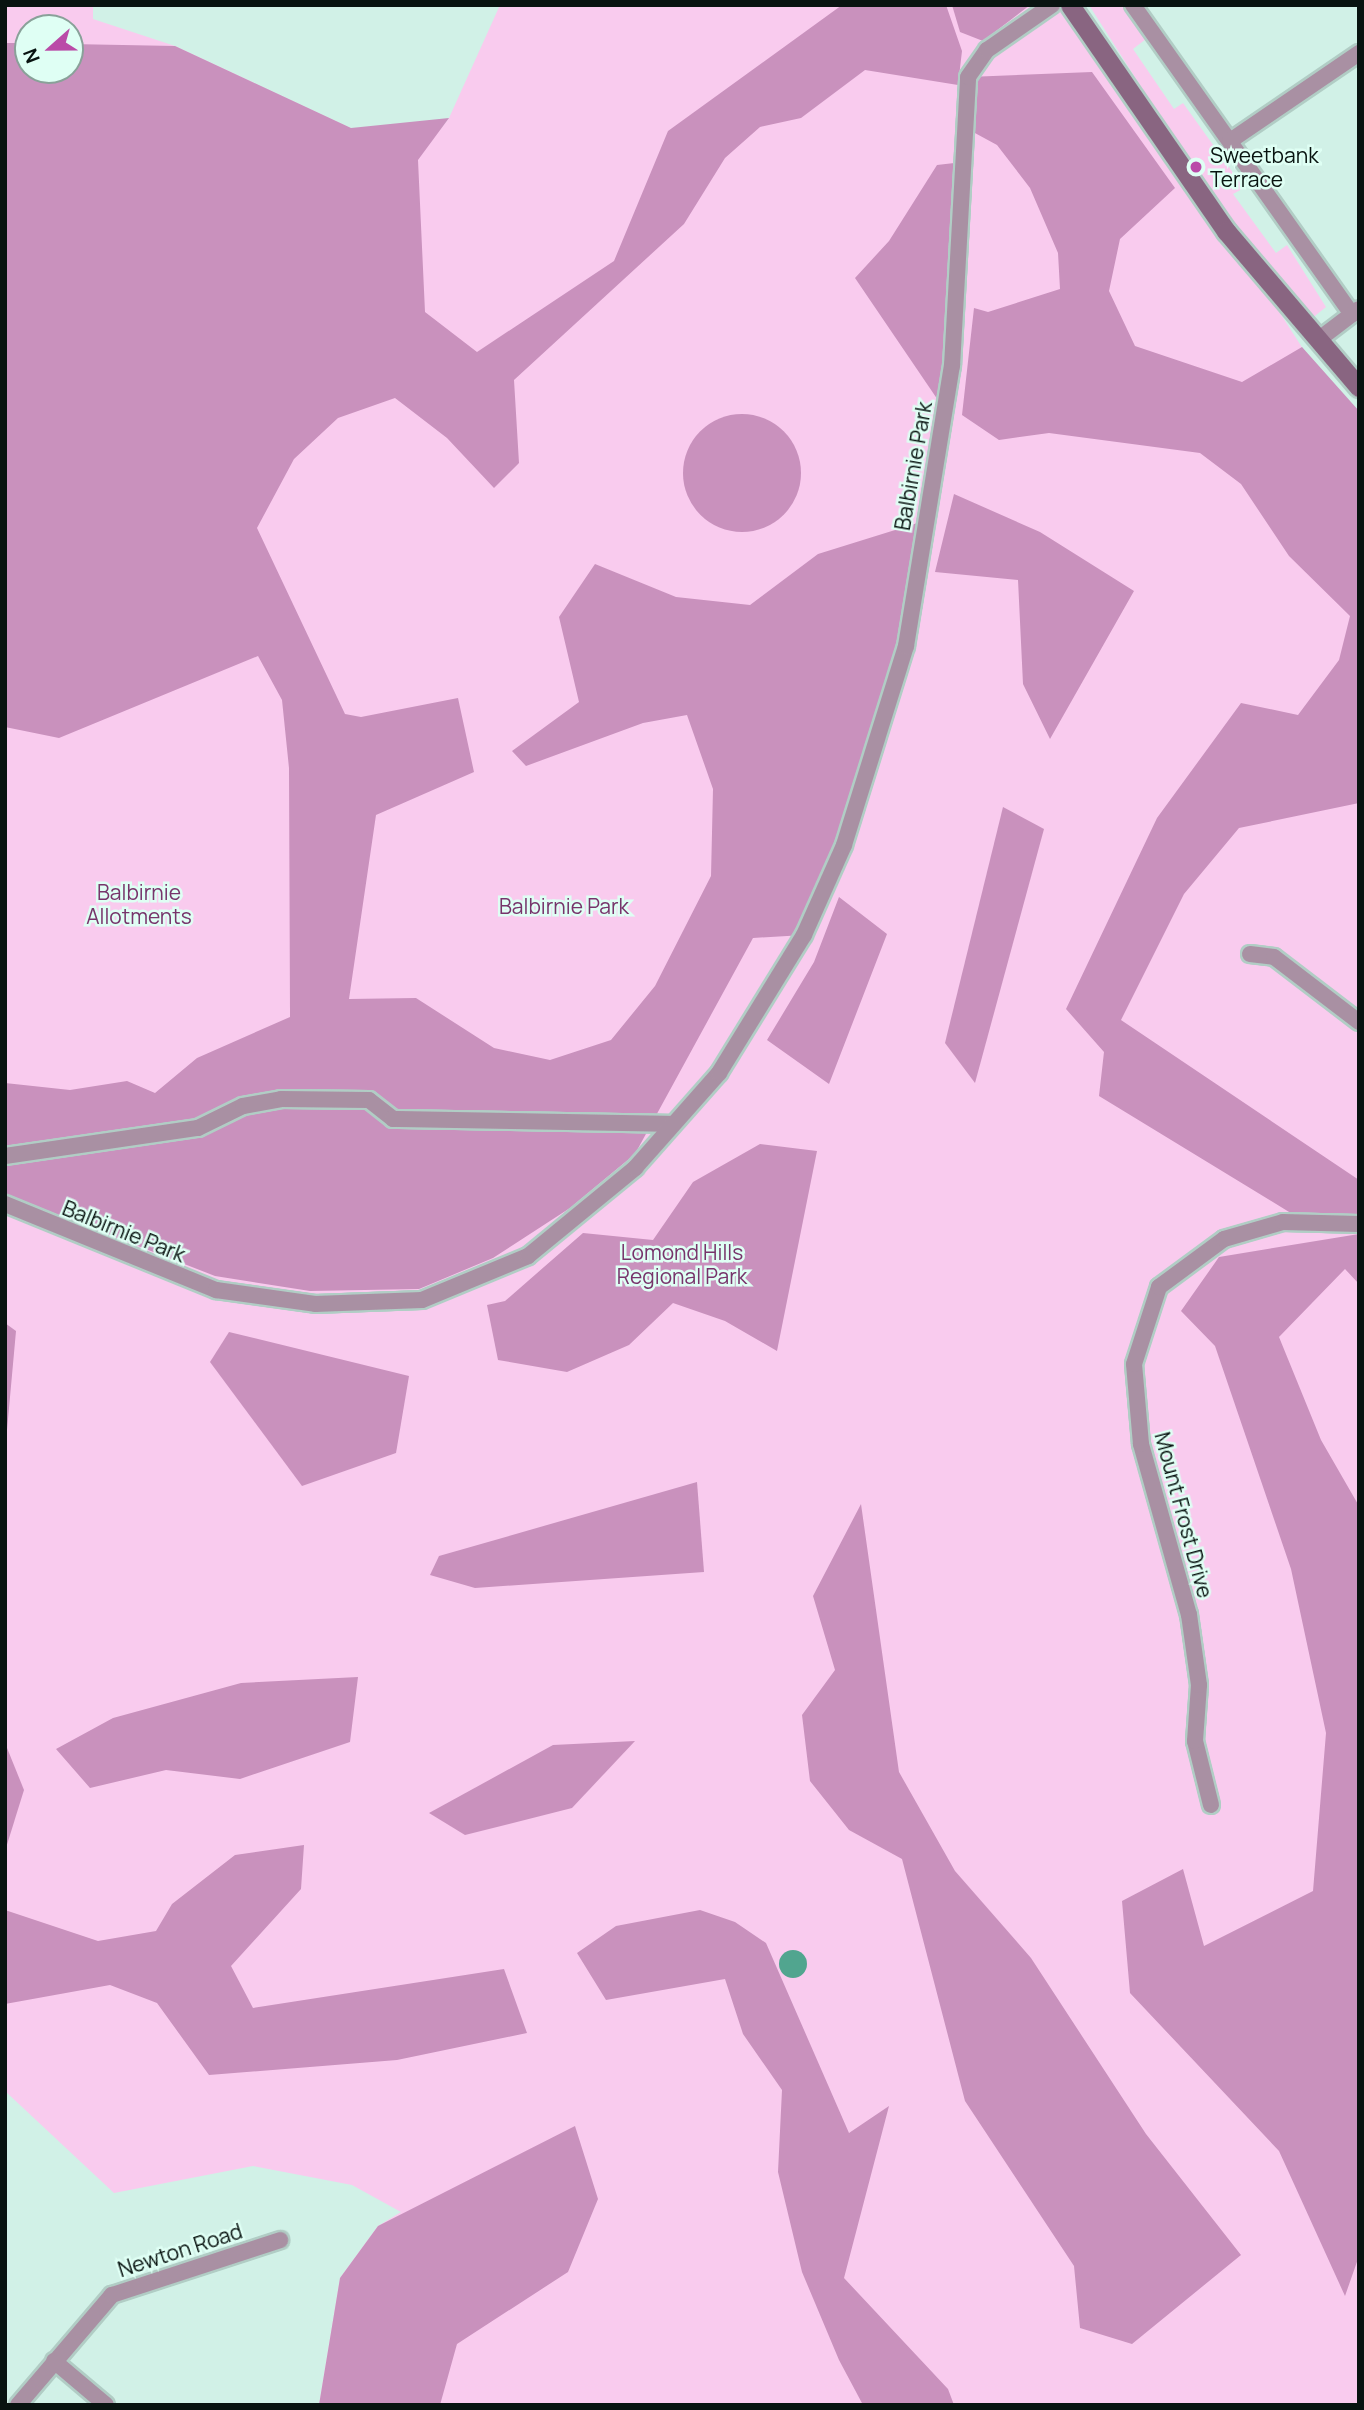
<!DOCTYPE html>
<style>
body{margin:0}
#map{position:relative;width:1364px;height:2410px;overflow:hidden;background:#d1f1e7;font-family:Manrope,sans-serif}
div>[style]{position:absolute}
.green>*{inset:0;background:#f9cbee}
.forest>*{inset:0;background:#c991bd}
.round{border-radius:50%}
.water>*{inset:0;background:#51a58f}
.roads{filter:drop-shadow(2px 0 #b1cdc5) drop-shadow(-2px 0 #b1cdc5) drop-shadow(0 2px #b1cdc5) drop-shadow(0 -2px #b1cdc5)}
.minor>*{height:16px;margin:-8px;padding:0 8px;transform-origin:8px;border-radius:8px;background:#a990a3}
.secondary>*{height:19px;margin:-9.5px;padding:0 9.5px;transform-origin:9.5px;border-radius:9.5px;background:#896581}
.dots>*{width:19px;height:19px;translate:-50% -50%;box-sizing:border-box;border:4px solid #dffff4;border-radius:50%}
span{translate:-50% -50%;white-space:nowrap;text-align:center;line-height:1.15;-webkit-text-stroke:5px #dffff4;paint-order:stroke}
.poi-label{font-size:21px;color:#081310}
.left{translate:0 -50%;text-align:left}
.street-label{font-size:21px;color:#081310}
.park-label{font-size:21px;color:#77346b}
.frame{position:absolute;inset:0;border:7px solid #081310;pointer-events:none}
.north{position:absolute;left:14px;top:14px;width:70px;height:70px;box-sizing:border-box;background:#dffff4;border:2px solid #89a199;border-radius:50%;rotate:249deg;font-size:19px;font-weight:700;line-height:28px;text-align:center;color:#081310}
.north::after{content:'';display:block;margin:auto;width:24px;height:32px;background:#ba4ba8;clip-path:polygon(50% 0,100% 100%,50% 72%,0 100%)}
</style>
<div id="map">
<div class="green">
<i style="clip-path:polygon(evenodd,5px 5px,93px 5px,93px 19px,175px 46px,417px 159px,449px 118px,500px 5px,1082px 5px,1359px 436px,1359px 2405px,319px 2405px,340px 2278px,378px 2226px,401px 2212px,352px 2185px,253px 2166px,114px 2193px,5px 2091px,5px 5px,28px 28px,70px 28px,70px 70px,28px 70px,28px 28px)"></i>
<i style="clip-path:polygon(1089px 5px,1122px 5px,1146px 39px,1133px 49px,1174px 109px,1183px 103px,1244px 188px,1233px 194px,1276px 253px,1287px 245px,1326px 307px,1311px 319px,1208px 192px)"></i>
</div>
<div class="forest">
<i style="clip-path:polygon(842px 5px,946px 5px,962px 51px,958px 85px,865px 70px,801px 118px,760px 127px,725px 158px,684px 224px,514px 380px,519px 463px,494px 488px,447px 438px,395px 398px,338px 418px,294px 459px,257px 528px,345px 714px,361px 717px,458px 698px,474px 772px,376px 815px,349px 999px,416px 998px,494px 1048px,550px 1060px,611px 1040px,655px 986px,711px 876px,713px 789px,687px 715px,643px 723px,526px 766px,512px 751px,579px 702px,559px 617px,595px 564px,676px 597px,750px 605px,818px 554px,924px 521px,884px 729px,804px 935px,753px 938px,635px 1154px,570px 1208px,493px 1258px,419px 1289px,310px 1291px,215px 1276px,5px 1194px,5px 1083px,70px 1090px,127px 1081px,155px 1093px,197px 1058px,290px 1017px,289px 768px,282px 700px,258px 656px,59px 738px,5px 727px,5px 43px,28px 43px,28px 70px,70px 70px,70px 44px,175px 46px,351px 128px,449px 118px,418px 160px,425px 312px,477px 352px,614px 261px,668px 131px)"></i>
<i style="clip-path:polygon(952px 5px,1030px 5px,983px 41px,960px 32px)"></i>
<i style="clip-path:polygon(1092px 72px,1175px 188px,1120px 239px,1109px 291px,1135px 346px,1242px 382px,1302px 347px,1359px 411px,1359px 803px,1239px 828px,1184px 894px,1121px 1020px,1359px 1180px,1359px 1214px,1294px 1215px,1099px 1096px,1104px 1052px,1066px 1009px,1157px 818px,1203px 755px,1241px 703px,1298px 715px,1339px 660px,1350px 616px,1289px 556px,1241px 484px,1200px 453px,1049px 433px,999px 440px,962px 415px,974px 308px,988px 312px,1060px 289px,1058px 253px,1030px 188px,997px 145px,962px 126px,968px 77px)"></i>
<i style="clip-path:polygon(963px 162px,944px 409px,855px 278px,889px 241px,937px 165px)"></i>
<i class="round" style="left:683px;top:414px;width:118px;height:118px"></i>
<i style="clip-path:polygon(954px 494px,1040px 532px,1134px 591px,1050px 739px,1023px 684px,1018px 580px,935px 572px)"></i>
<i style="clip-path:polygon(1003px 807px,1044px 829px,975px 1083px,945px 1043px)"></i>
<i style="clip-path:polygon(839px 897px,887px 934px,829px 1084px,767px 1040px,814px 962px)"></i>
<i style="clip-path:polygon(760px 1144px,817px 1151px,777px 1351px,725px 1321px,673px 1303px,629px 1345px,567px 1372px,498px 1360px,487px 1305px,505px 1301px,583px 1233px,653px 1240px,693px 1182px)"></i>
<i style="clip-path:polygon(1359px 1234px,1359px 1284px,1345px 1269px,1279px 1337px,1321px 1440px,1359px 1506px,1359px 2256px,1345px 2296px,1279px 2151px,1130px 1993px,1122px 1901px,1183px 1869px,1204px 1946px,1313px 1891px,1326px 1733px,1291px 1569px,1215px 1346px,1181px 1311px,1219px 1257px)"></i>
<i style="clip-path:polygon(5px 1323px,16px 1331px,5px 1452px)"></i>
<i style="clip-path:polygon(229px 1332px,409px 1376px,396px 1453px,302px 1486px,210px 1362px)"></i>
<i style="clip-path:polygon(697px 1482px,704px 1572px,475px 1588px,430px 1575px,439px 1556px)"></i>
<i style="clip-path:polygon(861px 1504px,899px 1772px,955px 1871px,1031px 1958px,1146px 2134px,1241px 2255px,1132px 2344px,1080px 2328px,1074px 2266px,965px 2101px,902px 1859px,849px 1830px,810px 1781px,802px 1715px,835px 1670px,813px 1596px)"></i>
<i style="clip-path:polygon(358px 1677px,350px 1742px,240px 1779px,166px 1770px,90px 1788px,56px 1749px,113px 1718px,241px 1683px)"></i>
<i style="clip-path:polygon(635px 1741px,572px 1808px,465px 1835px,429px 1813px,553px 1745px)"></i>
<i style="clip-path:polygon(5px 1743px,24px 1790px,5px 1851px)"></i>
<i style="clip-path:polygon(304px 1845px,301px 1889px,231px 1966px,253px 2008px,504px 1969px,527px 2033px,397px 2060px,209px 2075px,157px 2003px,110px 1985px,5px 2004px,5px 1910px,98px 1941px,156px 1931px,172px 1904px,235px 1855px)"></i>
<i style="clip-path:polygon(700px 1910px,735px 1922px,766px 1943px,849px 2133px,889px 2106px,844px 2278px,948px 2389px,954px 2405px,863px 2405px,839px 2360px,802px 2272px,778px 2172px,782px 2090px,743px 2034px,725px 1979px,606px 2000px,577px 1953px,616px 1926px)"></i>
<i style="clip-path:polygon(575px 2126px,598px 2199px,568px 2272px,457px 2344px,440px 2405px,319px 2405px,340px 2278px,378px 2226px)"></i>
</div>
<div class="water">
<i class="round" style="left:779px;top:1950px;width:28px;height:28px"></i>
</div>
<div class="roads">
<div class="minor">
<i style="left:1133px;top:5px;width:379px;rotate:54.7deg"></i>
<i style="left:1230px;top:141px;width:156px;rotate:-34.3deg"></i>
<i style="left:1318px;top:340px;width:51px;rotate:-37.1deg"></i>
<i style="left:1250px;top:954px;width:24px;rotate:7deg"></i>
<i style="left:1274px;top:957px;width:107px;rotate:37.4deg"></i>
<i style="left:5px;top:1156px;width:195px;rotate:-8.3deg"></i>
<i style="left:198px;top:1128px;width:50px;rotate:-26.1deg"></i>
<i style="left:243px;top:1106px;width:39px;rotate:-10deg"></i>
<i style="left:281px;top:1099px;width:88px;rotate:0.7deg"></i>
<i style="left:369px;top:1100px;width:31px;rotate:38deg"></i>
<i style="left:393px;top:1119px;width:277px;rotate:1deg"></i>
<i style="left:5px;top:1204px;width:228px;rotate:22.2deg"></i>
<i style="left:216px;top:1290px;width:100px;rotate:8deg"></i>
<i style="left:315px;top:1304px;width:107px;rotate:-2.1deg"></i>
<i style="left:422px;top:1300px;width:115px;rotate:-22.5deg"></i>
<i style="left:528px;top:1256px;width:139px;rotate:-39.4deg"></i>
<i style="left:635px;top:1168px;width:127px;rotate:-48.5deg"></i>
<i style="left:719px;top:1073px;width:162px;rotate:-58.4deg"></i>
<i style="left:804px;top:935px;width:98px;rotate:-66deg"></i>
<i style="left:844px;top:845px;width:208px;rotate:-72.7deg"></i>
<i style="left:906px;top:646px;width:284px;rotate:-80.7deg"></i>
<i style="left:952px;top:366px;width:289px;rotate:-86.8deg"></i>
<i style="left:968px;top:77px;width:33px;rotate:-55deg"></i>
<i style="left:987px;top:50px;width:79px;rotate:-34.7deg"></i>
<i style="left:1211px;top:1805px;width:66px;rotate:-104deg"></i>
<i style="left:1195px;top:1741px;width:56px;rotate:-85.9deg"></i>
<i style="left:1199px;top:1685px;width:71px;rotate:-98.1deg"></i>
<i style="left:1189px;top:1615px;width:178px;rotate:-105.7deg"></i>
<i style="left:1141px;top:1444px;width:80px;rotate:-95deg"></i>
<i style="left:1134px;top:1364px;width:81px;rotate:-72deg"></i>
<i style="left:1159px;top:1287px;width:81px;rotate:-36.4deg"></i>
<i style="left:1224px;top:1239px;width:61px;rotate:-16.1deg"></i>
<i style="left:1283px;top:1222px;width:76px;rotate:1.5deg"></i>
<i style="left:54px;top:2361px;width:68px;rotate:40.2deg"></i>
<i style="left:18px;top:2405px;width:145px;rotate:-49.5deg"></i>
<i style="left:112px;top:2295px;width:177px;rotate:-18.1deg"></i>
</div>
<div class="secondary">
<i style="left:1070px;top:5px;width:275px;rotate:55.4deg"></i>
<i style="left:1226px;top:231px;width:205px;rotate:49.6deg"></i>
</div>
</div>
<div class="dots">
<i style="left:1196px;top:167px;background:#ba4ba8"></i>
</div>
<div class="poi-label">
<span class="left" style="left:1210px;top:167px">Sweetbank<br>Terrace</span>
</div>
<div class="street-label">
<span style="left:913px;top:466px;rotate:-80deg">Balbirnie Park</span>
<span style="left:124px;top:1231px;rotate:22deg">Balbirnie Park</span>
<span style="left:1184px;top:1515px;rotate:75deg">Mount Frost Drive</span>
<span style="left:180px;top:2250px;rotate:-18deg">Newton Road</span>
</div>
<div class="park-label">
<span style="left:139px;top:904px">Balbirnie<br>Allotments</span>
<span style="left:564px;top:906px">Balbirnie Park</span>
<span style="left:682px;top:1264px">Lomond Hills<br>Regional Park</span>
</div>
<div class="frame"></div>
<div class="north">N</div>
</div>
